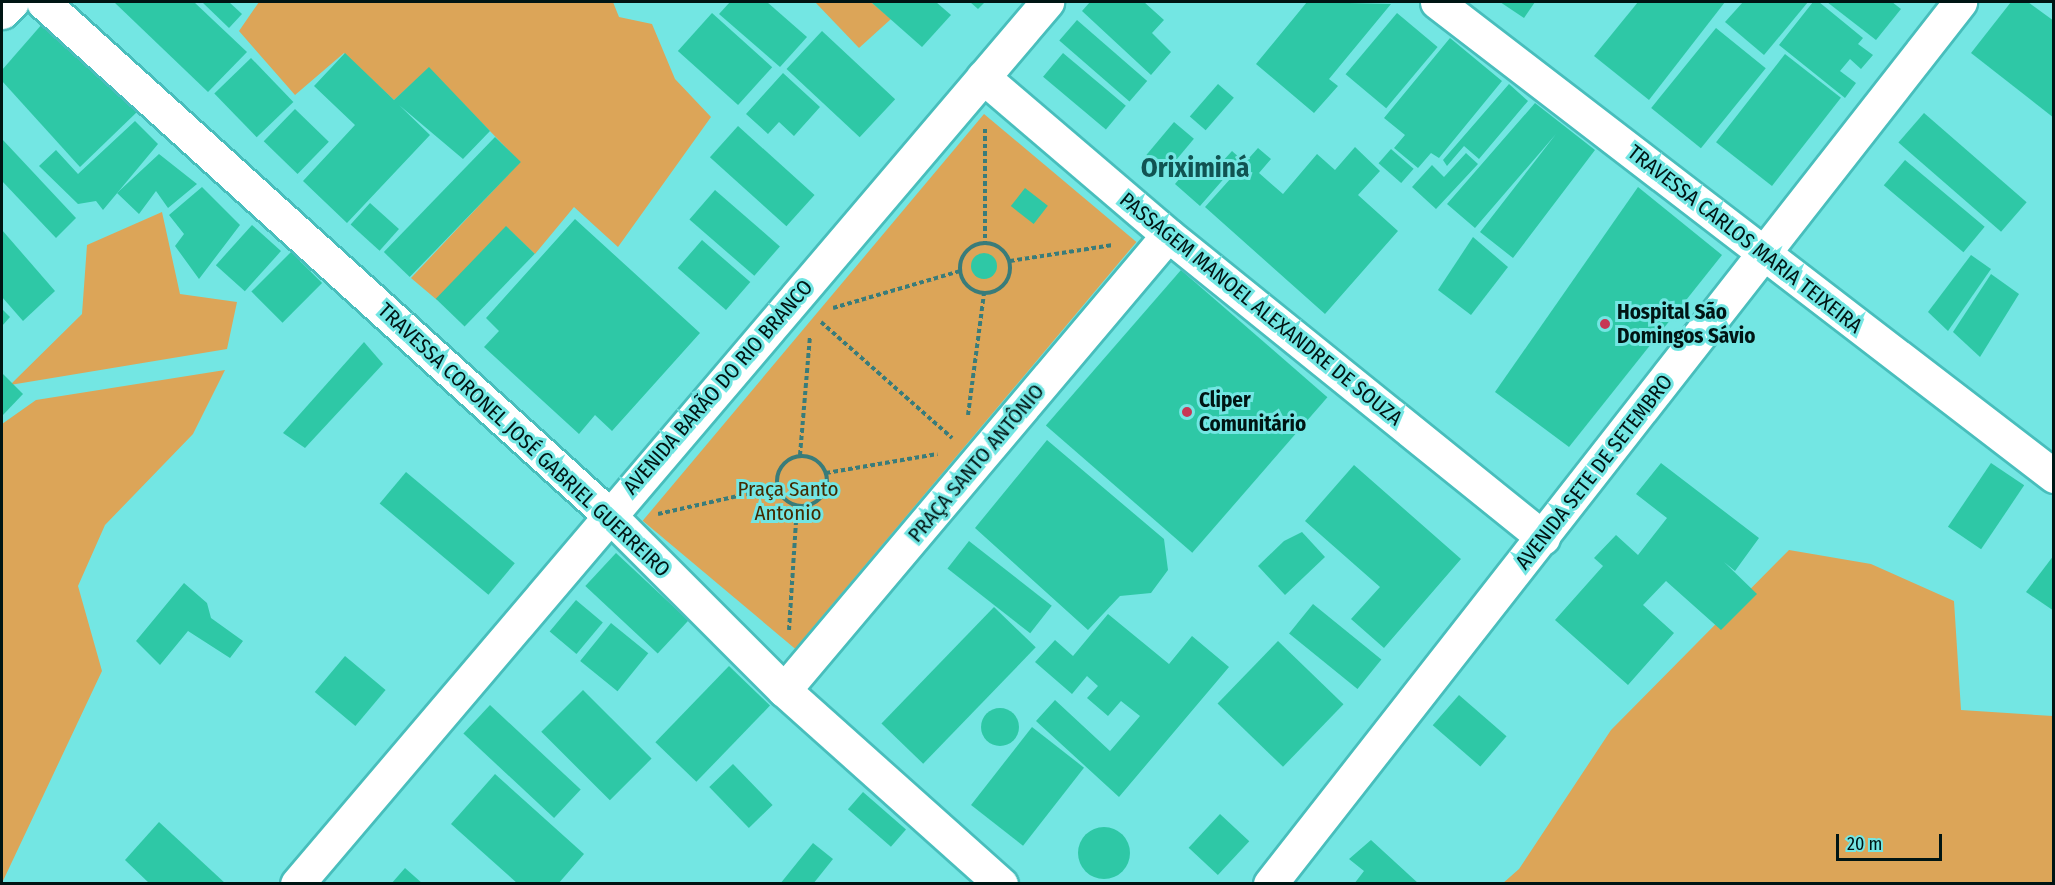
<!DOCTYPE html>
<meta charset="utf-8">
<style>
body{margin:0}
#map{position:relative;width:2055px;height:885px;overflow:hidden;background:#73e6e3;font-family:"Fira Sans Condensed",sans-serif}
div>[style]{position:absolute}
.green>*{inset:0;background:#dca558;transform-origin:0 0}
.building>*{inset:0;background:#2ec8a6;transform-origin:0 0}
.round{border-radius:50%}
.path>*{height:4px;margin-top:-2px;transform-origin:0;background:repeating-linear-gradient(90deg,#397c7a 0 4.5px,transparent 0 7.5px)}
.path>.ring{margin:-2px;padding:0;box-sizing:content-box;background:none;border:4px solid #397c7a;border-radius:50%}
.roads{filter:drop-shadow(2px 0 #48bebc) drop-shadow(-2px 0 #48bebc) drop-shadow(0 2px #48bebc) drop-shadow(0 -2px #48bebc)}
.minor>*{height:33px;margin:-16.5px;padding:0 16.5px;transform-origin:16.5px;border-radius:16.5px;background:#fff}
.tertiary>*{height:33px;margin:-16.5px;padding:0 16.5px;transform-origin:16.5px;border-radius:16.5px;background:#fff}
.dots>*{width:16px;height:16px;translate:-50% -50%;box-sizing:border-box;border:3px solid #73e6e3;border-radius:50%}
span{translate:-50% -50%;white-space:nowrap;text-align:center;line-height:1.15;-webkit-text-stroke:6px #73e6e3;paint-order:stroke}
.street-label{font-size:21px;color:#001514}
.poi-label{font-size:21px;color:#001514;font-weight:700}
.left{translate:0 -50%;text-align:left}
.park-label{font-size:21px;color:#432a00}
.district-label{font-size:27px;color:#115352;font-weight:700}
.frame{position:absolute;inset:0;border:3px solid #001514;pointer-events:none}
.scale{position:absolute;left:1836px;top:834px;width:106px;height:27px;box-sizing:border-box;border:3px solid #001514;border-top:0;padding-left:8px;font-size:18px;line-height:21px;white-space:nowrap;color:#001514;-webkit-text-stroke:4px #73e6e3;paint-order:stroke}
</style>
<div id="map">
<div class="green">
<i style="clip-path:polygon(259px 2px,613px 2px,619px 17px,652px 24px,675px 79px,711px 117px,618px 247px,574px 207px,535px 254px,506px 227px,437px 300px,411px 278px,520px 162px,429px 68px,394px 100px,344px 53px,295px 95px,239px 31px)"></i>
<i style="clip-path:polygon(815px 2px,871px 2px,891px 19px,859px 48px)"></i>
<i style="left:984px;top:114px;width:199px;height:531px;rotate:40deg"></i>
<i style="clip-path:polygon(162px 212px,180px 294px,237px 302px,227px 349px,10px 385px,82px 314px,87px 245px)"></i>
<i style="clip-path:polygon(225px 370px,193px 434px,105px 525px,78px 586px,102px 671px,2px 883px,2px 424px,36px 400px)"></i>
<i style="clip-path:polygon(1789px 550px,1871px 564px,1954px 601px,1961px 710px,2053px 716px,2053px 883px,1502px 884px,1519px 869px,1611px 730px)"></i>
</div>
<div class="building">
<i style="clip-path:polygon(114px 2px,194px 2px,247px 52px,208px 92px)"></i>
<i style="clip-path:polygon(202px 2px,229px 2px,242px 14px,229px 28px)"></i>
<i style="clip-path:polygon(730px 2px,767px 2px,807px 37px,780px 67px,719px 14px)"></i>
<i style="clip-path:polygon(871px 2px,936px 2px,951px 15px,922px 47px)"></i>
<i style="clip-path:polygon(970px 2px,985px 2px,978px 9px)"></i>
<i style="clip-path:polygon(1090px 2px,1144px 2px,1164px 20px,1152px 33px,1171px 52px,1151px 75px,1082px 11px)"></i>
<i style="clip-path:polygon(1307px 2px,1391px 4px,1329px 79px,1338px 86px,1314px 113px,1256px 64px)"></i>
<i style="clip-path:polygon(1500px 2px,1535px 2px,1524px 18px)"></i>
<i style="clip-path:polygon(1638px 2px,1725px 2px,1649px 100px,1594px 56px)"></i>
<i style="clip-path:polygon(1743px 2px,1808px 2px,1764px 55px,1725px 22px)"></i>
<i style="clip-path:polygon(1813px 2px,1819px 2px,1863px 38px,1858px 44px,1873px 55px,1861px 69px,1850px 59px,1840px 71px,1856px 83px,1845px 98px,1779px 45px)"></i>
<i style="clip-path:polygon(1827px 2px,1892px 2px,1901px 9px,1876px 40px)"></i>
<i style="clip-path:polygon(2011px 2px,2028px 2px,2054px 21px,2054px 118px,1971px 53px)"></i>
<i style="left:712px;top:13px;width:81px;height:51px;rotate:42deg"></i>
<i style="left:1397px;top:13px;width:53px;height:80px;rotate:40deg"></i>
<i style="left:1077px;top:20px;width:93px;height:27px;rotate:41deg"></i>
<i style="clip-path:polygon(43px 23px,138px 111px,80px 167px,2px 81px,2px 70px)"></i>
<i style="left:1716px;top:28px;width:64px;height:103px;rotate:39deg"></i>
<i style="left:822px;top:31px;width:100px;height:52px;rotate:43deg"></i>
<i style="clip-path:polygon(1450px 38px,1502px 81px,1439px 158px,1431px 153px,1418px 168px,1394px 148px,1405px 135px,1384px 118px)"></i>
<i style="clip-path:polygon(345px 53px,394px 100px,429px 67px,490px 131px,463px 159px,399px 105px,430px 135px,347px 223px,303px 181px,355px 125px,314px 86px)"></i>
<i style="left:1063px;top:53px;width:82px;height:31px;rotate:40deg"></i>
<i style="left:1785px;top:54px;width:71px;height:112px;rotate:38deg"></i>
<i style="left:251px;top:58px;width:61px;height:51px;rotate:46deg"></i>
<i style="clip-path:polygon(783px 73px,820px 107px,794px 136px,779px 122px,768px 134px,746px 114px)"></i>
<i style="left:1218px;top:84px;width:21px;height:43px;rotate:41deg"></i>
<i style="clip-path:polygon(1509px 84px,1528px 101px,1479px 159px,1464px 146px,1447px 166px,1443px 160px)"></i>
<i style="clip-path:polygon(1535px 103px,1595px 150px,1513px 258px,1480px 232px,1556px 134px,1475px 228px,1447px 204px)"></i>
<i style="left:295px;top:109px;width:47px;height:45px;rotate:44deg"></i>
<i style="left:1924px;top:113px;width:136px;height:39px;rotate:41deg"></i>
<i style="clip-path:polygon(135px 121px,158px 144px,103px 210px,96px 201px,78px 204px,39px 166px,56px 150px,78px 174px)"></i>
<i style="left:1174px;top:122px;width:26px;height:43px;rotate:40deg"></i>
<i style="left:738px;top:126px;width:103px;height:42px;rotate:42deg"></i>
<i style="left:495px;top:137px;width:36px;height:160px;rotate:44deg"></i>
<i style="clip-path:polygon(2px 139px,76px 218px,56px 238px,2px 181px)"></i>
<i style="clip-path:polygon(1355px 147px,1380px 171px,1358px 195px,1398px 231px,1325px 314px,1205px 207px,1258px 148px,1271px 159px,1259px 173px,1283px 194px,1317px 154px,1335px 170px)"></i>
<i style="left:1391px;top:149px;width:30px;height:19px;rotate:41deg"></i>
<i style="clip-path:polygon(1232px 151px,1241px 159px,1200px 206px,1175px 184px,1195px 160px,1211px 174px)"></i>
<i style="clip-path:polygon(1466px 153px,1478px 164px,1436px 209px,1412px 187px,1432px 165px,1444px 177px)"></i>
<i style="clip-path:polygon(159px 154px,197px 184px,168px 208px,156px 191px,139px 214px,117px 193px)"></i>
<i style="left:1905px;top:160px;width:104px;height:33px;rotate:40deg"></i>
<i style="clip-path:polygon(202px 187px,240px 225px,199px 279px,175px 246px,184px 234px,169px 215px)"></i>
<i style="clip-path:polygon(1638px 187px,1722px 255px,1569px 447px,1495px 392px)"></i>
<i style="left:1025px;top:188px;width:29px;height:23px;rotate:38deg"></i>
<i style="left:715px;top:190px;width:86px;height:39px;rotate:41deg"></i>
<i style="left:370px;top:203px;width:39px;height:29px;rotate:42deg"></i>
<i style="clip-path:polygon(575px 219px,700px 333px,612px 431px,595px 415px,579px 434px,484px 347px,499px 331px,486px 318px)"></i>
<i style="left:252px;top:225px;width:39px;height:54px;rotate:42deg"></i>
<i style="left:506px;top:226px;width:40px;height:101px;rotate:44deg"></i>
<i style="clip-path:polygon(2px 230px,55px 291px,23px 321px,2px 297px)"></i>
<i style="clip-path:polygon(1473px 237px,1508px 267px,1471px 315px,1438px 290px)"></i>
<i style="left:702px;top:240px;width:64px;height:37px;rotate:41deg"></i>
<i style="left:291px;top:252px;width:44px;height:56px;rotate:45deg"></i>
<i class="round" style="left:971px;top:253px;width:26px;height:26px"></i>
<i style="clip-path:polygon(1971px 255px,1991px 269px,1948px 331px,1928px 312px)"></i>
<i style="left:1181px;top:270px;width:194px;height:206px;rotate:41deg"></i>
<i style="clip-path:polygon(1991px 274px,2019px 294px,1980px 357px,1953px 332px)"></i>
<i style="clip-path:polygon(2px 309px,10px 317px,2px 326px)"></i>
<i style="clip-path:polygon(364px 342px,383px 364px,305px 448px,283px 433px)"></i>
<i style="clip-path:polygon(2px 373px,23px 394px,2px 416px)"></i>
<i style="clip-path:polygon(1047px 440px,1164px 539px,1168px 570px,1151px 593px,1120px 596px,1088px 630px,975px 528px)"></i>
<i style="clip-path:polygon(1661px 463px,1759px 538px,1735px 571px,1724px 562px,1757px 594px,1721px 630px,1666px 581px,1643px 605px,1674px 633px,1628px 685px,1555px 620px,1603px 566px,1594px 558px,1616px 535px,1638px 555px,1667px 518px,1636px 494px)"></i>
<i style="left:1991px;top:463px;width:40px;height:77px;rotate:34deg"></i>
<i style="clip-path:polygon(1354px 465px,1461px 559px,1384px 648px,1351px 619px,1380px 587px,1305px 521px)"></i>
<i style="left:406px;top:472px;width:142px;height:41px;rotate:40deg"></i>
<i style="clip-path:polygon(1302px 532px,1325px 557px,1285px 595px,1258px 566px,1284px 541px)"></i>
<i style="left:969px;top:541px;width:105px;height:35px;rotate:38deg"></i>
<i style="left:616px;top:553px;width:99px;height:45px;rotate:43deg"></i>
<i style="clip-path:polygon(2054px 555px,2054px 611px,2026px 592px)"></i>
<i style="clip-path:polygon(184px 583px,207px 603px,211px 618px,243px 641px,230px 658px,188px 631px,160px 665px,136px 641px)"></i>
<i style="left:576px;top:600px;width:35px;height:41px;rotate:40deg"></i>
<i style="left:1313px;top:604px;width:88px;height:38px;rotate:39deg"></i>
<i style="left:994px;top:607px;width:58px;height:162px;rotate:44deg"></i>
<i style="clip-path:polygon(1108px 614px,1169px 664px,1192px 636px,1229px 667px,1119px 797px,1036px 721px,1055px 700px,1110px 751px,1140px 716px,1121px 701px,1108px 716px,1087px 698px,1098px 686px,1087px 676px,1072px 694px,1035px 662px,1055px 640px,1073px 656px)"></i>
<i style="left:611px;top:623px;width:48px;height:49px;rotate:39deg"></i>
<i style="left:1278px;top:641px;width:91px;height:87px;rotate:44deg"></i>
<i style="left:345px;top:656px;width:53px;height:47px;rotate:40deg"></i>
<i style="left:729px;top:666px;width:57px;height:106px;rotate:44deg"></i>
<i style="left:583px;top:690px;width:97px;height:59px;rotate:45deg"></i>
<i style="left:1459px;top:695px;width:63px;height:40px;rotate:41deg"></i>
<i style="left:490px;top:705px;width:124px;height:39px;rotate:43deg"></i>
<i class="round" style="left:981px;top:708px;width:38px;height:38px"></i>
<i style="left:1032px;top:727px;width:66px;height:99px;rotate:38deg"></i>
<i style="left:733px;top:764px;width:57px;height:33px;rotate:46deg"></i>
<i style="clip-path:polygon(495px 774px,584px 854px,558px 884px,518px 884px,451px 824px)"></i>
<i style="left:863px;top:792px;width:57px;height:23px;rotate:41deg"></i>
<i style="left:1220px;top:814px;width:40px;height:46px;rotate:43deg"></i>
<i style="clip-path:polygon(159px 822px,226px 884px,150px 884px,125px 860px)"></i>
<i class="round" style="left:1078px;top:827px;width:52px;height:52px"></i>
<i style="clip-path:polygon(1371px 840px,1419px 884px,1354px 884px,1364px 871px,1349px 859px)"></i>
<i style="clip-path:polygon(813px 843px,833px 859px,813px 884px,780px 884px)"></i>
<i style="clip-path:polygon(405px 868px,423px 884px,391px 884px)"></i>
</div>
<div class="path">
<i style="left:985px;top:129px;width:113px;rotate:90deg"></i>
<i class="ring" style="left:960px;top:243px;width:46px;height:46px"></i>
<i style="left:1010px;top:261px;width:104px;rotate:-8.8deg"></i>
<i style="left:833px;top:308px;width:132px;rotate:-16.2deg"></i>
<i style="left:821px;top:322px;width:175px;rotate:41.5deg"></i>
<i style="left:968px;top:415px;width:123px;rotate:-82.5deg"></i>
<i style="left:800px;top:455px;width:119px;rotate:-85.2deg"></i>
<i class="ring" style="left:777px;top:456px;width:46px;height:46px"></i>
<i style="left:826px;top:473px;width:113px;rotate:-9.7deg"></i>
<i style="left:658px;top:514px;width:123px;rotate:-12.7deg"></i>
<i style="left:789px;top:630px;width:124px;rotate:-86.3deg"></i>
</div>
<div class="roads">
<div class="minor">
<i style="left:43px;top:2px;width:762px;rotate:42.18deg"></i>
<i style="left:608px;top:514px;width:249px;rotate:45deg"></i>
<i style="left:784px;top:690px;width:291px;rotate:41.8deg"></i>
<i style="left:983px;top:77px;width:243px;rotate:40.5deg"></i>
<i style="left:1168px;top:235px;width:482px;rotate:38.9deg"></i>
<i style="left:784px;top:690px;width:595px;rotate:-49.84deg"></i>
<i style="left:297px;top:884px;width:1158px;rotate:-49.62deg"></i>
<i style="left:1270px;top:884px;width:1120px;rotate:-51.96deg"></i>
</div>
<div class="tertiary">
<i style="left:1437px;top:2px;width:778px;rotate:37.53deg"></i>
<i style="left:2px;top:12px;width:14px;rotate:-45deg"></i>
</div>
</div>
<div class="dots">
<i style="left:1605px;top:324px;background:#c73754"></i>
<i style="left:1187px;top:412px;background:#c73754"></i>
</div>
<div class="street-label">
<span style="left:1745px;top:239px;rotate:38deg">TRAVESSA CARLOS MARIA TEIXEIRA</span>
<span style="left:1261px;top:309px;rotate:39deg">PASSAGEM MANOEL ALEXANDRE DE SOUZA</span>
<span style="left:718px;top:387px;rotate:-49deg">AVENIDA BARÃO DO RIO BRANCO</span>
<span style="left:524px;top:440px;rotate:43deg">TRAVESSA CORONEL JOSÉ GABRIEL GUERREIRO</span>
<span style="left:976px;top:463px;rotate:-50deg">PRAÇA SANTO ANTÔNIO</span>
<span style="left:1594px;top:472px;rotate:-52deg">AVENIDA SETE DE SETEMBRO</span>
</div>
<div class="poi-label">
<span class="left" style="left:1617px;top:324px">Hospital São<br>Domingos Sávio</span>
<span class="left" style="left:1199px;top:412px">Cliper<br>Comunitário</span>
</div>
<div class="park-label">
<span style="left:788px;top:501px">Praça Santo<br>Antonio</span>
</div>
<div class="district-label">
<span style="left:1195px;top:169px">Oriximiná</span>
</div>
<div class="frame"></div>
<div class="scale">20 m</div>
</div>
